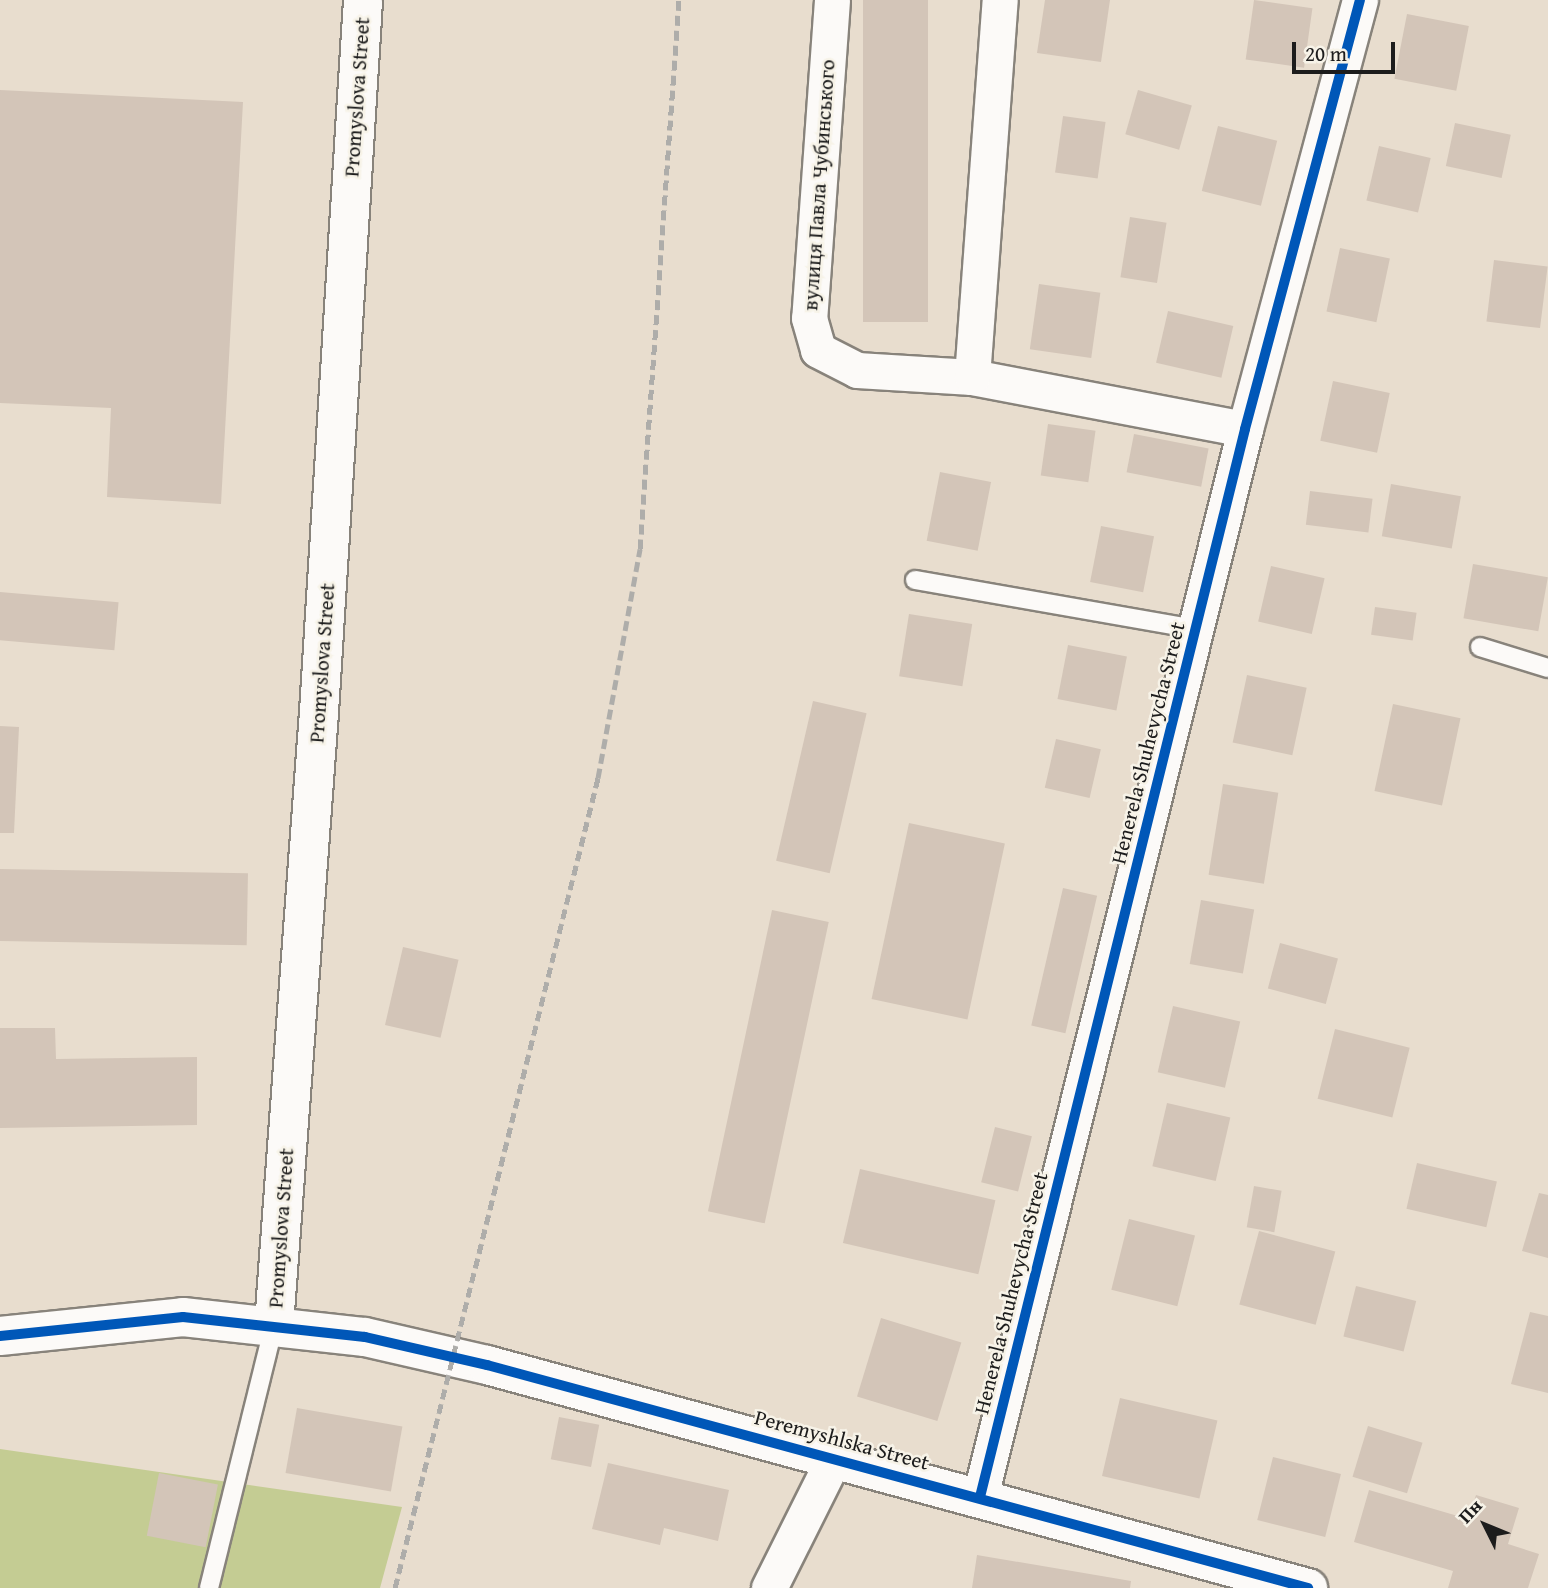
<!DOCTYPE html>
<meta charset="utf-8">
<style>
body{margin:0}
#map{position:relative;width:1548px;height:1588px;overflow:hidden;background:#e8ddce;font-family:"Gentium Book Plus",serif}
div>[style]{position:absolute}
.green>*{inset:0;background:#c4cc93}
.building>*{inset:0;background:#d3c5b8;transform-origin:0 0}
.roads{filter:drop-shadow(2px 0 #88837b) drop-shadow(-2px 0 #88837b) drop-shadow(0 2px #88837b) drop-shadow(0 -2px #88837b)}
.service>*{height:18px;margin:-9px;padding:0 9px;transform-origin:9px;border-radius:9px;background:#fcfaf8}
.minor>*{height:35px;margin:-17.5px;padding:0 17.5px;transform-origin:17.5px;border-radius:17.5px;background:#fcfaf8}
.tertiary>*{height:38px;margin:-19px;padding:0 19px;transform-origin:19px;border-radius:19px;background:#fcfaf8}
.secondary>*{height:38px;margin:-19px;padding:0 19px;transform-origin:19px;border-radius:19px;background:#fcfaf8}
.rail>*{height:5px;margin-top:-2.5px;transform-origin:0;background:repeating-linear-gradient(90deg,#aeadaa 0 10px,transparent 0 15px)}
.cycleway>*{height:10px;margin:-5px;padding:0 5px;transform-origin:5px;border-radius:5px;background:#0057b8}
span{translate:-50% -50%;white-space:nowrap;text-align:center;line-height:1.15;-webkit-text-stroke:5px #f7f3e8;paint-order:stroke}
.street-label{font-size:21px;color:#1c1c1c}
.north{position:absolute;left:1450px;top:1490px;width:70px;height:70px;-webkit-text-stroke:5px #f7f3e8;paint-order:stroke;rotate:313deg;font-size:19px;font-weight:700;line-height:28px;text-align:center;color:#1c1c1c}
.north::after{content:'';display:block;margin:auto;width:24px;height:32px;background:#1c1c1c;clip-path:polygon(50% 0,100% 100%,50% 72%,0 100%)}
.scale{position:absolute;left:1292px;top:42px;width:103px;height:32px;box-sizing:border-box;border:4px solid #1c1c1c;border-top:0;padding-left:9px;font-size:21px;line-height:24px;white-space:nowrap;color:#1c1c1c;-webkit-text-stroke:5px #f7f3e8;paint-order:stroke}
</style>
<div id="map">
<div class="green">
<i style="clip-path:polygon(0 1449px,402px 1507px,380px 1588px,0 1588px)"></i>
</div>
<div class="building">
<i style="left:863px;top:0;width:65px;height:322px"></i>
<i style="clip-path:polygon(1045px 0,1110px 0,1101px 62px,1037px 53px)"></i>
<i style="left:1254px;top:0;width:59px;height:60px;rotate:8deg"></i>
<i style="left:1407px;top:14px;width:63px;height:66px;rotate:11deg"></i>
<i style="clip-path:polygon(0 90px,243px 102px,221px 504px,107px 497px,111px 408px,0 403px)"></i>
<i style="left:1138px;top:90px;width:56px;height:46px;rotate:16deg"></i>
<i style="left:1063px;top:116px;width:43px;height:57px;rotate:8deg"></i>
<i style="left:1455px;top:123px;width:57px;height:44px;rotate:12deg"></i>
<i style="left:1218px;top:126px;width:61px;height:67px;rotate:14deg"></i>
<i style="left:1379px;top:146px;width:53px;height:56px;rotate:13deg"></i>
<i style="left:1130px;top:217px;width:37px;height:61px;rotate:9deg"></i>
<i style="left:1340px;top:248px;width:51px;height:65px;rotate:12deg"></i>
<i style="left:1494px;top:260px;width:54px;height:62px;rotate:7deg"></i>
<i style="left:1039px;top:284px;width:62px;height:66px;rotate:8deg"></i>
<i style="left:1168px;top:311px;width:67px;height:53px;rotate:13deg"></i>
<i style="left:1333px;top:381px;width:58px;height:61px;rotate:12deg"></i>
<i style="left:1048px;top:424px;width:48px;height:52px;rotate:8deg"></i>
<i style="left:1134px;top:434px;width:76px;height:39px;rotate:11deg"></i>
<i style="left:940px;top:472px;width:52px;height:70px;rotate:11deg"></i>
<i style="left:1391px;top:484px;width:71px;height:53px;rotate:10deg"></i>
<i style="left:1310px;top:491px;width:63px;height:34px;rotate:7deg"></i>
<i style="left:1101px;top:526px;width:54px;height:57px;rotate:11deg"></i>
<i style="left:1473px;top:564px;width:76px;height:55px;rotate:10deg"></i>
<i style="left:1271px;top:566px;width:55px;height:57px;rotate:13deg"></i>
<i style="left:0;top:592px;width:119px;height:48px;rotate:5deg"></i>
<i style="left:1375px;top:607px;width:42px;height:28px;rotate:8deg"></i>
<i style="left:909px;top:614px;width:64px;height:63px;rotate:9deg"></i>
<i style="left:1068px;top:645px;width:60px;height:55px;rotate:11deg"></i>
<i style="left:1247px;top:675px;width:61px;height:69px;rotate:12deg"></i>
<i style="left:813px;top:701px;width:55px;height:164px;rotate:13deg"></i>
<i style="left:1393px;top:704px;width:69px;height:89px;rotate:12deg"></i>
<i style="clip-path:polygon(0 726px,19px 727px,14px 833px,0 833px)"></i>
<i style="left:1056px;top:739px;width:46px;height:50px;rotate:13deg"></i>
<i style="left:1223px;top:784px;width:56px;height:92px;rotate:9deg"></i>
<i style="left:909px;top:823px;width:98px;height:180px;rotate:12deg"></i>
<i style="left:0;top:869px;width:248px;height:72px;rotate:1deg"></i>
<i style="left:1063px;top:888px;width:35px;height:141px;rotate:13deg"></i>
<i style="left:1201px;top:900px;width:54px;height:65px;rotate:10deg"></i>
<i style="left:772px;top:910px;width:58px;height:308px;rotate:12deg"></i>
<i style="left:1280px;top:943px;width:60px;height:47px;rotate:15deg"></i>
<i style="left:403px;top:947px;width:57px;height:80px;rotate:13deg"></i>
<i style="left:1173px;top:1006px;width:69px;height:68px;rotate:13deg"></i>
<i style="clip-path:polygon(0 1028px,55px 1028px,56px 1059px,197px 1057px,197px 1125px,0 1128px)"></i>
<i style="left:1335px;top:1029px;width:77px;height:72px;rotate:14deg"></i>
<i style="left:1167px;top:1103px;width:65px;height:65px;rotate:13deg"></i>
<i style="left:995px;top:1127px;width:38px;height:57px;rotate:14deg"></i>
<i style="left:1417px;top:1163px;width:82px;height:47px;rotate:13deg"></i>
<i style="left:860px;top:1169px;width:139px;height:76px;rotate:13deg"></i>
<i style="left:1254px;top:1186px;width:28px;height:42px;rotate:10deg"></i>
<i style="clip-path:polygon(1539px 1193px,1548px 1195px,1548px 1258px,1522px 1251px)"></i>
<i style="left:1129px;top:1219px;width:68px;height:73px;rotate:14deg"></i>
<i style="left:1259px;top:1231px;width:79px;height:76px;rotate:15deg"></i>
<i style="left:1356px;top:1286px;width:62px;height:52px;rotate:14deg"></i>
<i style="clip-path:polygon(1530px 1312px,1548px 1316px,1548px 1393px,1511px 1384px)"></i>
<i style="left:881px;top:1318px;width:84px;height:82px;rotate:17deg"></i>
<i style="left:1120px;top:1398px;width:100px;height:80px;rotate:13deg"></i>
<i style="left:297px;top:1408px;width:107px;height:66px;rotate:10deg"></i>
<i style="left:559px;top:1417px;width:41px;height:43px;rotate:11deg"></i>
<i style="left:1368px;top:1426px;width:57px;height:53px;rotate:17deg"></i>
<i style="left:1273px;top:1457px;width:70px;height:65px;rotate:14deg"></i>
<i style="clip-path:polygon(608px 1463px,729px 1490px,718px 1541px,664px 1528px,660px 1545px,592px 1529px)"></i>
<i style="left:159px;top:1473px;width:60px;height:64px;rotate:11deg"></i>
<i style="clip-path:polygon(1369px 1490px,1468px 1519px,1476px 1495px,1519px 1508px,1508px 1544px,1539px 1554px,1528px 1588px,1448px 1588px,1453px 1571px,1354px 1542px)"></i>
<i style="clip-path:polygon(977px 1555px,1131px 1581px,1130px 1588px,972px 1588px)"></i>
</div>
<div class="roads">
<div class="service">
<i style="left:915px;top:580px;width:285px;rotate:9.9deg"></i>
<i style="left:1480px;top:647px;width:71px;rotate:17.2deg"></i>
<i style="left:209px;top:1588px;width:271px;rotate:-76.1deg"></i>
</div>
<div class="minor">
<i style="left:832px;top:0;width:319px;rotate:94.1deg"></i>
<i style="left:809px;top:318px;width:33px;rotate:74deg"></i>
<i style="left:818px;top:350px;width:44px;rotate:27.1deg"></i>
<i style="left:857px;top:370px;width:115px;rotate:3.5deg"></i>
<i style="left:972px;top:377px;width:278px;rotate:10.8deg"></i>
<i style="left:972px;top:377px;width:378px;rotate:-85.8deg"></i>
<i style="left:980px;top:1497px;width:1100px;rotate:-76.06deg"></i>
<i style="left:1245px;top:429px;width:444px;rotate:-75deg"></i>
<i style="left:769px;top:1588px;width:145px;rotate:-63.4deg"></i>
</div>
<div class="tertiary">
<i style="left:274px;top:1325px;width:615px;rotate:-85.8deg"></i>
<i style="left:319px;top:712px;width:713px;rotate:-86.46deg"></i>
</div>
<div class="secondary">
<i style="left:0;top:1336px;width:184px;rotate:-5.9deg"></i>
<i style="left:183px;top:1317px;width:183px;rotate:6.3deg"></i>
<i style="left:365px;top:1337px;width:125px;rotate:12.9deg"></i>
<i style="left:487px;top:1365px;width:851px;rotate:15.2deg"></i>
</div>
</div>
<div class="rail">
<i style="left:395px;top:1588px;width:835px;rotate:-75.93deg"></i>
<i style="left:598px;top:778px;width:233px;rotate:-79.6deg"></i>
<i style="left:640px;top:549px;width:550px;rotate:-85.94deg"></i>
</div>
<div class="cycleway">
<i style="left:0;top:1336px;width:184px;rotate:-5.9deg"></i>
<i style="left:183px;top:1317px;width:183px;rotate:6.3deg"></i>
<i style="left:365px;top:1337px;width:125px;rotate:12.9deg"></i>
<i style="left:487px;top:1365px;width:851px;rotate:15.2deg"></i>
<i style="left:980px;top:1497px;width:1100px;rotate:-76.06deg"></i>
<i style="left:1245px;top:429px;width:444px;rotate:-75deg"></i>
</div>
<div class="street-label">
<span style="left:357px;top:97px;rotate:-86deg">Promyslova Street</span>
<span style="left:819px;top:185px;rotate:-86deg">вулиця Павла Чубинського</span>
<span style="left:322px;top:663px;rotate:-86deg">Promyslova Street</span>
<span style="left:1148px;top:743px;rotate:-76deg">Henerela Shuhevycha Street</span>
<span style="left:281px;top:1228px;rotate:-86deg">Promyslova Street</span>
<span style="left:1011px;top:1293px;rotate:-76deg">Henerela Shuhevycha Street</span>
<span style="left:842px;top:1440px;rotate:15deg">Peremyshlska Street</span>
</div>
<div class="north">Пн</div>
<div class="scale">20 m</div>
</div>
